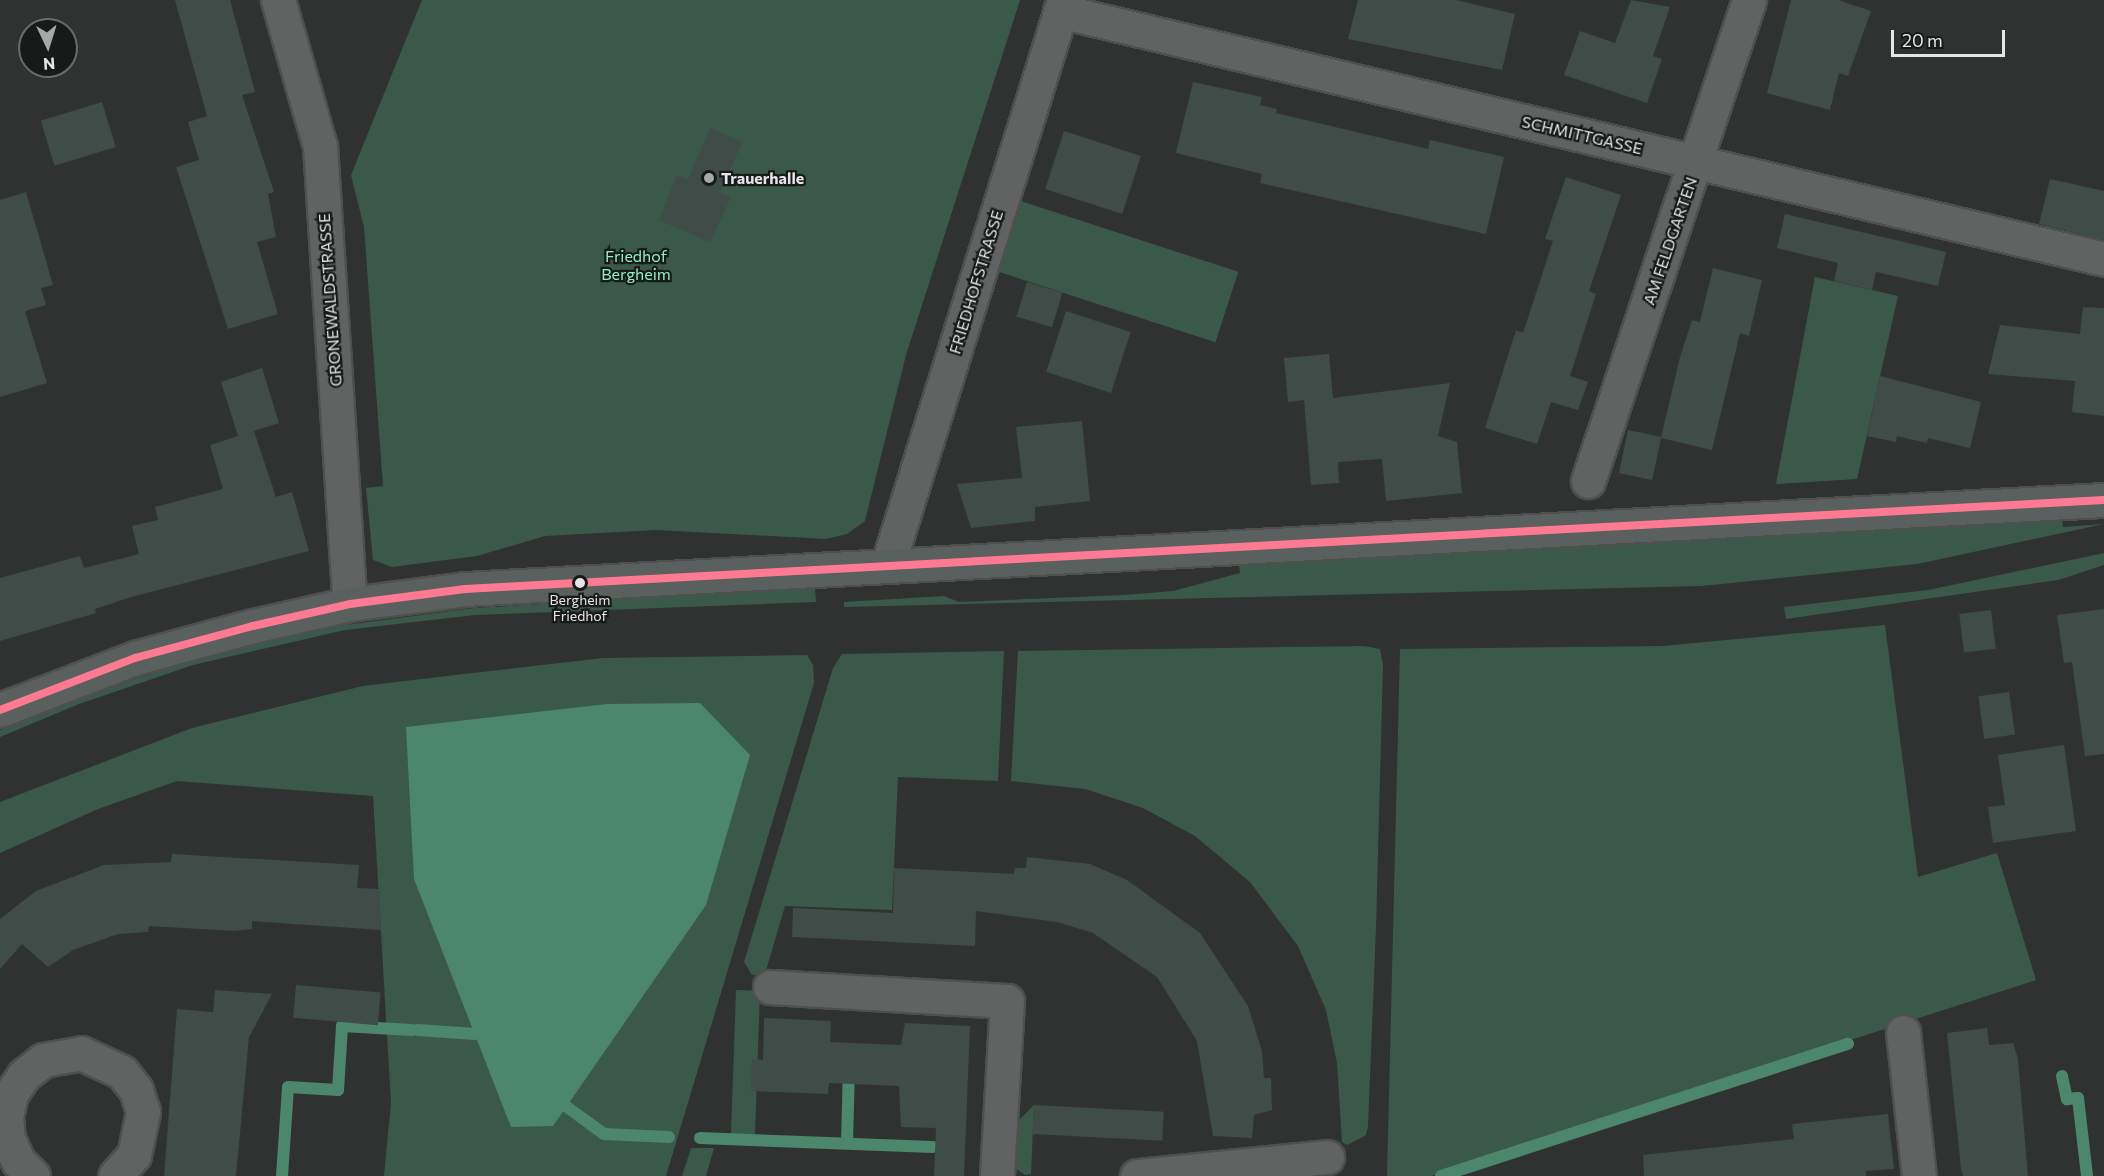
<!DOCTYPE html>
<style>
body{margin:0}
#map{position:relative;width:2104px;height:1176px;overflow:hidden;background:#303231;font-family:Commissioner,sans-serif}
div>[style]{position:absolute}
.green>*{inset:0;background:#3a594a;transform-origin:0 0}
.water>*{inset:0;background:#4c866c}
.stream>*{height:12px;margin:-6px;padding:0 6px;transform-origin:6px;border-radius:6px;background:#4c866c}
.building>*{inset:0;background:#3f4c47;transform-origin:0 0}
.roads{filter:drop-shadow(2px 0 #4d504f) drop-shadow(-2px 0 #4d504f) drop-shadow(0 2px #4d504f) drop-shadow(0 -2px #4d504f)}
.street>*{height:33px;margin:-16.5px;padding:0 16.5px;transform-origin:16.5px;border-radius:16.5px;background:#616262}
.secondary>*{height:33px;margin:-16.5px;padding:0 16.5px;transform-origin:16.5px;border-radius:16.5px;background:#59605d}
.bus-1>*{height:8px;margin:-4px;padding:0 4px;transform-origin:4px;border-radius:4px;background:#fe7a93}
.dots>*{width:16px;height:16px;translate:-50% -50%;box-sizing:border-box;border:3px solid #181a19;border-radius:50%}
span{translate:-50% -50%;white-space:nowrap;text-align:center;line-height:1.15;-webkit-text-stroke:4.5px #181a19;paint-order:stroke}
.bus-label{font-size:14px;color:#e4e7e6}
.street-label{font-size:16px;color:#e4e7e6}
.poi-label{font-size:16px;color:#e4e7e6;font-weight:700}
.left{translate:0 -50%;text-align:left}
.park-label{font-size:16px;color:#91efc4}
.north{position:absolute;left:18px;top:18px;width:60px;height:60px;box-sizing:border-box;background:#181a19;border:2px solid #6a6c6b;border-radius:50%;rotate:176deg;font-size:16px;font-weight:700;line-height:24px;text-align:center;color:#e4e7e6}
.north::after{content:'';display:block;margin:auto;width:21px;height:27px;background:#a5a8a7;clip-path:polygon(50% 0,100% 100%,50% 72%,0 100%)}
.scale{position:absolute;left:1891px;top:30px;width:114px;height:27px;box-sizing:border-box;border:3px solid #e4e7e6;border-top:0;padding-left:8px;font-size:18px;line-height:21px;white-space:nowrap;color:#e4e7e6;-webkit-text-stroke:4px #181a19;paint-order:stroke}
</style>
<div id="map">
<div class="green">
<i style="clip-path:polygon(422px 0,1020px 0,906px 355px,865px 521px,847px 534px,826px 539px,656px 530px,545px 536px,477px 556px,392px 567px,373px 560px,366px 488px,383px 486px,364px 227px,351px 175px)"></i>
<i style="left:1011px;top:198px;width:239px;height:74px;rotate:18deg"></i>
<i style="clip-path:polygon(1815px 277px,1898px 296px,1857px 479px,1776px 484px)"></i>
<i style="clip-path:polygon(2062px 519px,2063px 527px,2104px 524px,1917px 564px,1702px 586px,844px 607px,844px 602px,944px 596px,959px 602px,1125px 595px,1173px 591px,1240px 573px,1239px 565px)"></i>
<i style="clip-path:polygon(2104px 553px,2104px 565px,2058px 580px,1786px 619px,1784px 607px,1928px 590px)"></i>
<i style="clip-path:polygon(815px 588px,816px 602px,475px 615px,345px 630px,193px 665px,79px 704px,0 737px,0 730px,135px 679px,221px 652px,345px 625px,474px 608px)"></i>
<i style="clip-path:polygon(1885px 625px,1918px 877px,1997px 853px,2036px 980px,1431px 1176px,1387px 1176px,1400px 649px,1663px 646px)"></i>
<i style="clip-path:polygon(1364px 646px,1380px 649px,1383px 664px,1376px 928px,1368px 1126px,1366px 1135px,1347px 1145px,1342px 1142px,1337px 1063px,1326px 1010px,1298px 946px,1250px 882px,1195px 836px,1143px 808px,1085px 789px,1011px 781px,1018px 651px)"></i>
<i style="clip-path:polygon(1004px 651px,998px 781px,898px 777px,892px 910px,785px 906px,765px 974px,752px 975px,744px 962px,833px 668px,842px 654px)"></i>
<i style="clip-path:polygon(807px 655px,813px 665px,814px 683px,666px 1176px,384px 1176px,391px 1103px,373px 796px,177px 781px,98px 809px,0 853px,0 802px,192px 728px,363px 686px,464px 674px,603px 658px)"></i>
<i style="left:736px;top:990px;width:24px;height:150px;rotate:2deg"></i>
<i style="clip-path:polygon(1034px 1105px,1031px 1174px,1025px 1175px,1014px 1167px,1016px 1123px)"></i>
<i style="clip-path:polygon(691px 1148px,714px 1148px,706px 1176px,682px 1176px)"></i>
</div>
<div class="water">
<i style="clip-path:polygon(700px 703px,750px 755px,706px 905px,553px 1126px,511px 1127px,414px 879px,406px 727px,607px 704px)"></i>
</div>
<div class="stream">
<i style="left:418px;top:1030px;width:57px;rotate:4deg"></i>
<i style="left:2062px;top:1076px;width:24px;rotate:78deg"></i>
<i style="left:2067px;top:1099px;width:11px;rotate:-5deg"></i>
<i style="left:2078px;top:1098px;width:79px;rotate:83.4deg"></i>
<i style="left:567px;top:1107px;width:46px;rotate:36.1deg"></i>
<i style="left:604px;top:1134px;width:65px;rotate:2.6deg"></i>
<i style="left:700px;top:1138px;width:233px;rotate:2.2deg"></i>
<i style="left:847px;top:1143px;width:75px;rotate:-88.5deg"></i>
<i style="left:282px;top:1176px;width:89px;rotate:-86.1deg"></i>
<i style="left:288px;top:1087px;width:50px;rotate:3.4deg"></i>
<i style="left:338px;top:1090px;width:64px;rotate:-86.4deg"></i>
<i style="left:342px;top:1026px;width:70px;rotate:3.3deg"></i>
<i style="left:1441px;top:1176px;width:428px;rotate:-18deg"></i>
</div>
<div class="building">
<i style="clip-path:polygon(175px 0,230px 0,255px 92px,242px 95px,274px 192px,268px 194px,276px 237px,257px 242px,278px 314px,228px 329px,176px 167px,199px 160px,188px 122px,207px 116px)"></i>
<i style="clip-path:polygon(1358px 0,1456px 0,1515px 14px,1502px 70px,1348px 39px)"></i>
<i style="clip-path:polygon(1631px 0,1670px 7px,1653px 56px,1662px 59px,1647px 103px,1564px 75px,1580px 31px,1615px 43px)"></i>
<i style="clip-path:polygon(1791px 0,1838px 0,1871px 11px,1848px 76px,1839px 73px,1830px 110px,1767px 93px)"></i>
<i style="clip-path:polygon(1193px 82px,1262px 97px,1260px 105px,1277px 109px,1276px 113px,1428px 149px,1430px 140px,1504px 157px,1486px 234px,1260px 183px,1262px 174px,1176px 153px)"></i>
<i style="left:102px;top:102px;width:47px;height:64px;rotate:73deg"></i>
<i style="clip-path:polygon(710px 128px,742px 142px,720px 193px,731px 197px,710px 242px,659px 220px,677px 175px,688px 180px)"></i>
<i style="left:1064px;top:131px;width:81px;height:61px;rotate:18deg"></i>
<i style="clip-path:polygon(1566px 177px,1621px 195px,1589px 291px,1596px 294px,1570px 376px,1588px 382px,1578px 410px,1551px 402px,1537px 444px,1485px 428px,1516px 330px,1523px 333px,1553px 241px,1545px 239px)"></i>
<i style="clip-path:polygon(2050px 179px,2104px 191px,2104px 240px,2039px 224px)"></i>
<i style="clip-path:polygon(26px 192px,53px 285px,41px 288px,46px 305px,25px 311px,47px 383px,0 397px,0 200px)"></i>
<i style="clip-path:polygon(1785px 214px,1946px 252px,1938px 286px,1876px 272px,1872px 290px,1834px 281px,1838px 263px,1777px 248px)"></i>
<i style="clip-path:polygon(1713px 268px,1762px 280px,1749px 336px,1740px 333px,1712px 450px,1661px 438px,1680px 357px,1692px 320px,1700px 322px)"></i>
<i style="left:1027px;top:282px;width:37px;height:36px;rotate:17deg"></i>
<i style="clip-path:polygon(2083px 307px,2104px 308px,2104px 416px,2072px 412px,2075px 381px,1988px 374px,2000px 325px,2080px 334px)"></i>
<i style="left:1066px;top:311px;width:68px;height:64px;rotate:18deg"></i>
<i style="clip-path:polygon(1329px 354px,1333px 398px,1450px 383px,1438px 436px,1457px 442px,1462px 493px,1386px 501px,1382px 459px,1338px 462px,1339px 483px,1311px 485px,1304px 400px,1288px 402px,1284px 358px)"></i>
<i style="clip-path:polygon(262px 368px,279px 423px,254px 431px,276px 497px,292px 492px,309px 551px,131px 597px,95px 609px,96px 613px,0 641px,0 578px,80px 556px,84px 568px,139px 554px,132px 526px,158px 520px,155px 507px,223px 489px,210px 445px,238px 436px,221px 382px)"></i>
<i style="clip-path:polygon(1880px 376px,1981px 402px,1970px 448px,1928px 438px,1927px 443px,1897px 436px,1896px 442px,1867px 436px)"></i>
<i style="clip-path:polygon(1082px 421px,1090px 501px,1035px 507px,1035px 521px,971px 528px,957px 484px,1022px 478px,1016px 427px)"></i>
<i style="left:1628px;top:430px;width:34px;height:44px;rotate:12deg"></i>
<i style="clip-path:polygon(2104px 609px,2104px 754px,2085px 756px,2072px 662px,2064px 663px,2057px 615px)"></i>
<i style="left:1991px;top:610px;width:39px;height:32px;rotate:83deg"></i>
<i style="left:2009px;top:692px;width:43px;height:31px;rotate:82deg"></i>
<i style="clip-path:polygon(2064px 745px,2076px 831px,1993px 843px,1988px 807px,2005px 805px,1998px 755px)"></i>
<i style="clip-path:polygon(172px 854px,359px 865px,357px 888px,379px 889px,381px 930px,252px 921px,252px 929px,235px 931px,149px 926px,148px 932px,118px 934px,73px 950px,48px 967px,22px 944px,0 969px,0 919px,36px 891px,104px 865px,171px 862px)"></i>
<i style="clip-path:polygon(1027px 857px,1090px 864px,1127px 880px,1200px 933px,1248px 1006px,1262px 1051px,1264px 1078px,1271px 1078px,1272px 1110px,1254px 1115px,1252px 1138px,1213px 1136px,1197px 1041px,1157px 977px,1093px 933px,1057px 922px,976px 911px,975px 946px,792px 937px,793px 908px,893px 913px,894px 868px,1014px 874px,1015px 868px,1026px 868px)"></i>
<i style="left:296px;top:985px;width:85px;height:33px;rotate:5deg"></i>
<i style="clip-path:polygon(215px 990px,272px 994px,249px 1037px,236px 1176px,164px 1176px,177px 1009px,213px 1012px)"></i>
<i style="clip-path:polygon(764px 1018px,831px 1021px,830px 1042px,901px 1045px,905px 1023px,970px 1026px,964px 1176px,934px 1176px,936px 1128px,901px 1127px,899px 1086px,829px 1083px,828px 1094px,751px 1091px,752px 1059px,763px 1060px)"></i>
<i style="clip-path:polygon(1987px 1028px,1989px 1045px,2013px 1043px,2018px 1059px,2028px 1176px,1963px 1176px,1961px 1169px,1947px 1033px)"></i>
<i style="left:1034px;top:1105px;width:130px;height:29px;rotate:3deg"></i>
<i style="clip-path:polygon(1888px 1114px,1894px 1169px,1866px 1171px,1866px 1176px,1644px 1176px,1643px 1155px,1794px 1139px,1792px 1124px)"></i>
</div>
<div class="roads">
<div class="street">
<i style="left:278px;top:0;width:152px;rotate:74deg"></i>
<i style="left:320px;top:146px;width:459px;rotate:86.3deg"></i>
<i style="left:1060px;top:11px;width:1073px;rotate:13.36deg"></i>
<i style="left:1588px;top:481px;width:507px;rotate:-71.49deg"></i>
<i style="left:888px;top:564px;width:591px;rotate:-72.67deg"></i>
<i style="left:770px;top:987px;width:237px;rotate:3.4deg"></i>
<i style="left:1007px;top:1001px;width:175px;rotate:93.3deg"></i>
<i style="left:1903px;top:1032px;width:145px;rotate:83.7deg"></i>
<i style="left:33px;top:1176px;width:21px;rotate:-135deg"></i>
<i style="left:18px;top:1161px;width:24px;rotate:-114deg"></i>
<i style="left:8px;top:1139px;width:22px;rotate:-95deg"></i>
<i style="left:6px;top:1117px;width:24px;rotate:-78deg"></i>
<i style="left:11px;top:1094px;width:23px;rotate:-56deg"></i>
<i style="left:24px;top:1075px;width:24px;rotate:-38deg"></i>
<i style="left:43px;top:1060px;width:39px;rotate:-10deg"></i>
<i style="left:81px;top:1053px;width:45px;rotate:24.9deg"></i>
<i style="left:122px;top:1072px;width:23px;rotate:52deg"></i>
<i style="left:136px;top:1090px;width:23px;rotate:72deg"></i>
<i style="left:143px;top:1112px;width:44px;rotate:101.8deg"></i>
<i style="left:134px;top:1155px;width:28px;rotate:132deg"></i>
<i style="left:1137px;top:1176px;width:191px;rotate:-5.7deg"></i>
</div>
<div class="secondary">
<i style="left:0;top:710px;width:145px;rotate:-21.1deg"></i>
<i style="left:135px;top:658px;width:122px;rotate:-15.2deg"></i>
<i style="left:253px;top:626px;width:99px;rotate:-12.8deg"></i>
<i style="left:350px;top:604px;width:116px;rotate:-7.4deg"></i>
<i style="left:465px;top:589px;width:1641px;rotate:-3.11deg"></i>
</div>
</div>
<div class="bus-1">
<i style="left:0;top:710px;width:145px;rotate:-21.1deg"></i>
<i style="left:135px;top:658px;width:122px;rotate:-15.2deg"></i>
<i style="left:253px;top:626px;width:99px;rotate:-12.8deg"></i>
<i style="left:350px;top:604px;width:116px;rotate:-7.4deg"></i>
<i style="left:465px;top:589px;width:1641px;rotate:-3.11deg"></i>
</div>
<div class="dots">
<i style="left:709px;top:178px;background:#a5a8a7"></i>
<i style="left:580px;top:583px;background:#e4e7e6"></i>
</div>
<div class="bus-label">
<span style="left:580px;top:608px">Bergheim<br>Friedhof</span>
</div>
<div class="street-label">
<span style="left:1582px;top:135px;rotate:13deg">SCHMITTGASSE</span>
<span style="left:1670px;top:241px;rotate:-71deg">AM FELDGARTEN</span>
<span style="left:976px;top:282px;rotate:-73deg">FRIEDHOFSTRASSE</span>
<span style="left:330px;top:300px;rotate:-94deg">GRONEWALDSTRASSE</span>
</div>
<div class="poi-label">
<span class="left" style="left:721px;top:178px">Trauerhalle</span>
</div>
<div class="park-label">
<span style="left:636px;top:265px">Friedhof<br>Bergheim</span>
</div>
<div class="north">N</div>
<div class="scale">20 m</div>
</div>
